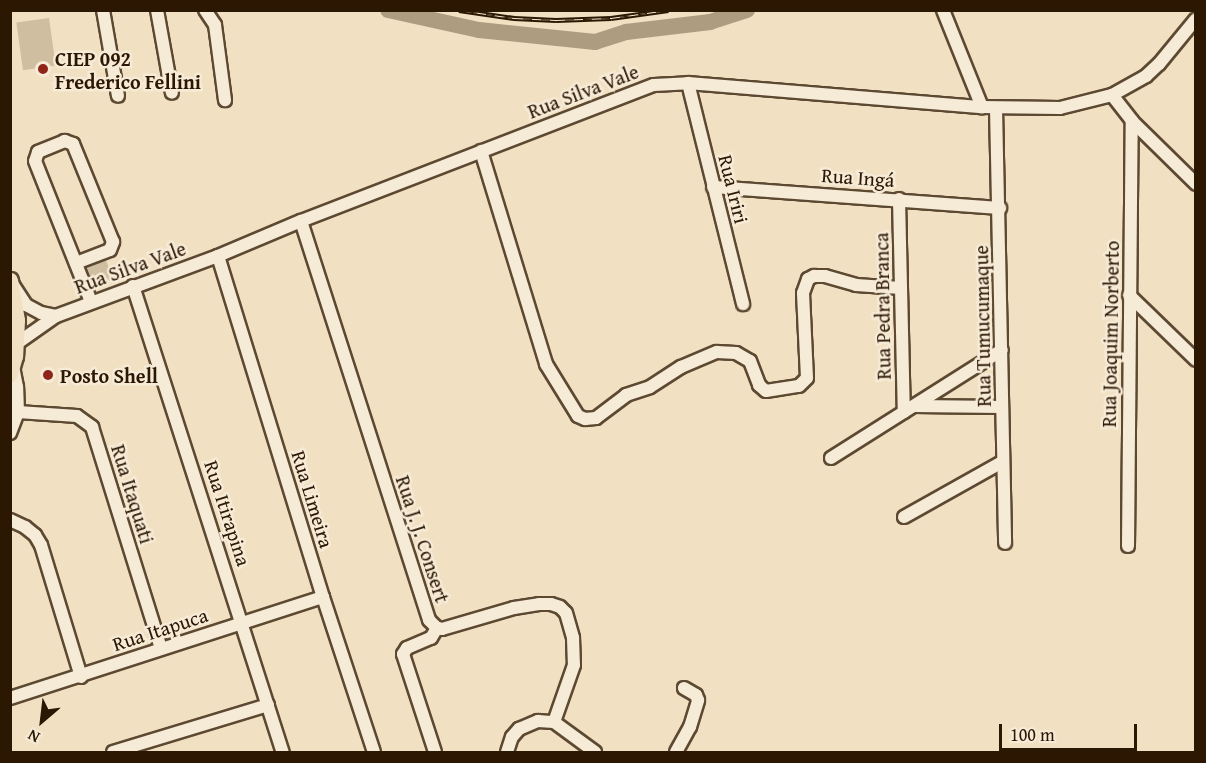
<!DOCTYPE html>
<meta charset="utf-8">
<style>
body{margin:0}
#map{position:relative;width:1206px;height:763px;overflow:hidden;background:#f1e0c1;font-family:"Gentium Book Plus",serif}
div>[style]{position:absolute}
.green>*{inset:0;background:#d0bea1;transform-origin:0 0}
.river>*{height:16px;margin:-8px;padding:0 8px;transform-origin:8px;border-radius:8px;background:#ae9c80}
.roads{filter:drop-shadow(2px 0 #5d4932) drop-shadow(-2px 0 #5d4932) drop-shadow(0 2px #5d4932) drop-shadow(0 -2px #5d4932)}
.minor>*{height:12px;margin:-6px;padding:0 6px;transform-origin:6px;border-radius:6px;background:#f6ebd7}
.major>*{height:15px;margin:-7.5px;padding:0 7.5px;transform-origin:7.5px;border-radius:7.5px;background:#f1e0c1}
.rail>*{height:5px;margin-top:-2.5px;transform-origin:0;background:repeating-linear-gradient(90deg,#f6ebd7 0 9px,#2c1703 0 18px);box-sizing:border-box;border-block:2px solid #2c1703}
.dots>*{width:16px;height:16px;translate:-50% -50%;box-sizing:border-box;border:3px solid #f6ebd7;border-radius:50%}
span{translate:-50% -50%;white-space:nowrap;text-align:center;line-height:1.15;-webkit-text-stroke:5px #f6ebd7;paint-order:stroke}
.poi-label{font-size:20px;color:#2c1703;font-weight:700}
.left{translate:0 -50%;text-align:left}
.street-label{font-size:20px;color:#2c1703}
.frame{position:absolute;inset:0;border:12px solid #2c1703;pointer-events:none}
.north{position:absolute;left:12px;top:691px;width:60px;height:60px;-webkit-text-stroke:4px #f6ebd7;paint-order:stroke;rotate:208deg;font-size:16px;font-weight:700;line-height:24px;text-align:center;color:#2c1703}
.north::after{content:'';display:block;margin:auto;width:21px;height:27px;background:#2c1703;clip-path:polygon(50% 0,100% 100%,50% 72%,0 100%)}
.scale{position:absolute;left:999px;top:724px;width:138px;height:27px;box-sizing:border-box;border:3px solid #2c1703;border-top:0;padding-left:8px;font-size:18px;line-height:21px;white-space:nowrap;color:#2c1703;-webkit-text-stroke:4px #f6ebd7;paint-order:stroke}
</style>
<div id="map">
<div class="green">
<i style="left:49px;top:18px;width:48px;height:33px;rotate:82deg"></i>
<i style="left:106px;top:260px;width:21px;height:24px;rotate:71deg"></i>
</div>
<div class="river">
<i style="left:388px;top:10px;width:93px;rotate:12.4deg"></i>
<i style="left:479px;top:30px;width:117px;rotate:5.9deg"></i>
<i style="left:595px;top:42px;width:33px;rotate:-18deg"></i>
<i style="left:626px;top:32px;width:85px;rotate:-6.8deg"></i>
<i style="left:710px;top:22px;width:39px;rotate:-18deg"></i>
</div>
<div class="roads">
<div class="minor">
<i style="left:103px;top:10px;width:87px;rotate:80.1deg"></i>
<i style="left:157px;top:10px;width:84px;rotate:79.8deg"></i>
<i style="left:205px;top:10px;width:18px;rotate:56deg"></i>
<i style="left:215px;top:25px;width:76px;rotate:82.4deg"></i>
<i style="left:943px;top:10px;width:105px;rotate:68.1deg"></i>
<i style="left:688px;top:83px;width:228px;rotate:76deg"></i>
<i style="left:1112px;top:95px;width:33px;rotate:52deg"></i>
<i style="left:1132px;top:121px;width:90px;rotate:44.5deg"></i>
<i style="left:996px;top:108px;width:435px;rotate:88.8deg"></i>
<i style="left:481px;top:151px;width:223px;rotate:73deg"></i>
<i style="left:546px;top:364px;width:61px;rotate:58.4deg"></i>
<i style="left:578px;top:416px;width:8px;rotate:23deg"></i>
<i style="left:585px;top:419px;width:11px;rotate:-5deg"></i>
<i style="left:596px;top:418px;width:38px;rotate:-37deg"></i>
<i style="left:626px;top:395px;width:25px;rotate:-18deg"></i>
<i style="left:650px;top:387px;width:37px;rotate:-33deg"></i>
<i style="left:681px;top:367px;width:39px;rotate:-23deg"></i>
<i style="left:717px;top:352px;width:19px;rotate:3deg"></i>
<i style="left:736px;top:353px;width:16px;rotate:30deg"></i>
<i style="left:750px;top:361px;width:26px;rotate:69deg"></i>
<i style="left:759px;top:385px;width:9px;rotate:41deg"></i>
<i style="left:766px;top:391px;width:33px;rotate:-9deg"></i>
<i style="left:799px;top:386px;width:11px;rotate:-45deg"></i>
<i style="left:807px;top:378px;width:85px;rotate:-92.7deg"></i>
<i style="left:803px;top:293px;width:15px;rotate:-70deg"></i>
<i style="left:808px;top:279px;width:7px;rotate:-27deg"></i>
<i style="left:814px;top:276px;width:11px"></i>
<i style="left:825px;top:276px;width:32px;rotate:16deg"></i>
<i style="left:856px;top:285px;width:45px;rotate:3.8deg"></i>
<i style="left:713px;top:187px;width:288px;rotate:4.2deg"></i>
<i style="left:899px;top:199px;width:213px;rotate:88.7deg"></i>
<i style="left:301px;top:221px;width:419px;rotate:72.2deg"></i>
<i style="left:429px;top:620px;width:11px;rotate:45deg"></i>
<i style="left:437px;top:628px;width:5px;rotate:11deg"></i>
<i style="left:442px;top:629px;width:75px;rotate:-16.3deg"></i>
<i style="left:514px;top:608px;width:25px;rotate:-9deg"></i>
<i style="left:539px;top:604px;width:12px"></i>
<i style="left:551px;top:604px;width:9px;rotate:18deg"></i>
<i style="left:560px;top:607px;width:8px;rotate:45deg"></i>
<i style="left:566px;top:613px;width:26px;rotate:74deg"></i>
<i style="left:573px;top:638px;width:27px;rotate:88deg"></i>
<i style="left:574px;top:665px;width:60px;rotate:109.3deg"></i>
<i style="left:218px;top:256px;width:357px;rotate:72.9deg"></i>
<i style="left:323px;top:597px;width:163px;rotate:71.8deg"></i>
<i style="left:76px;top:263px;width:36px;rotate:-21deg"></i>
<i style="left:110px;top:250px;width:9px;rotate:-69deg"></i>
<i style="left:113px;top:242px;width:106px;rotate:-112.2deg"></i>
<i style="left:73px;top:144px;width:9px;rotate:-159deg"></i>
<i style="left:65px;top:141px;width:29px;rotate:158deg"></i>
<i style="left:38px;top:152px;width:9px;rotate:108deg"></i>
<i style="left:35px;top:161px;width:152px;rotate:68.3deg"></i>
<i style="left:13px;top:285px;width:24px;rotate:57deg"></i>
<i style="left:26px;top:305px;width:17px;rotate:28deg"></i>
<i style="left:41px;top:313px;width:15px;rotate:11deg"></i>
<i style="left:133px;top:286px;width:490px;rotate:72.2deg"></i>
<i style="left:1129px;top:295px;width:93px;rotate:44.1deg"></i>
<i style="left:16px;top:344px;width:49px;rotate:-35deg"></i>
<i style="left:56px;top:316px;width:173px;rotate:-20.3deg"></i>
<i style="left:218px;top:256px;width:90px;rotate:-22.9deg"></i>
<i style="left:301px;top:221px;width:378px;rotate:-21.1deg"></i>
<i style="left:654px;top:85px;width:34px;rotate:-3deg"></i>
<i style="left:688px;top:83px;width:295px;rotate:4.7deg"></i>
<i style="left:982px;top:107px;width:78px;rotate:0.7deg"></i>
<i style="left:1060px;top:108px;width:54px;rotate:-14deg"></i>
<i style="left:1112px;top:95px;width:39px;rotate:-29deg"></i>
<i style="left:1146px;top:76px;width:18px;rotate:-43deg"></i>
<i style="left:1159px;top:64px;width:58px;rotate:-50.6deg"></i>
<i style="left:915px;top:406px;width:87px;rotate:0.7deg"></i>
<i style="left:18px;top:412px;width:59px;rotate:3.9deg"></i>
<i style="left:77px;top:416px;width:19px;rotate:36deg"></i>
<i style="left:92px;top:427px;width:232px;rotate:72.7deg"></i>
<i style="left:10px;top:433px;width:22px;rotate:-69deg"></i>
<i style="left:18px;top:412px;width:25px;rotate:-92deg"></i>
<i style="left:17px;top:387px;width:21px;rotate:-101deg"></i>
<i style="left:831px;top:458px;width:202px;rotate:-32.3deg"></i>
<i style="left:904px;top:517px;width:112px;rotate:-29.3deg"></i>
<i style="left:10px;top:520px;width:17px;rotate:25deg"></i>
<i style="left:25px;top:527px;width:13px;rotate:39deg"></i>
<i style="left:35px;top:535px;width:12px;rotate:59deg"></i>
<i style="left:41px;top:545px;width:138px;rotate:73.1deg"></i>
<i style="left:1128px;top:546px;width:425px;rotate:-89.5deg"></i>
<i style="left:10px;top:698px;width:329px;rotate:-17.9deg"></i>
<i style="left:113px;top:752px;width:162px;rotate:-16.9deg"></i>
<i style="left:435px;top:752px;width:103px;rotate:-108.1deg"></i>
<i style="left:403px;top:654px;width:7px;rotate:-56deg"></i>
<i style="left:407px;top:648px;width:26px;rotate:-23deg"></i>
<i style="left:431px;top:638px;width:12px;rotate:-59deg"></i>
<i style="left:507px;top:752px;width:16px;rotate:-72deg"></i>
<i style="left:512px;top:737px;width:11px;rotate:-49deg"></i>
<i style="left:519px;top:729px;width:21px;rotate:-23deg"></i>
<i style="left:538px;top:721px;width:16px;rotate:4deg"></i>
<i style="left:554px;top:722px;width:51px;rotate:36.2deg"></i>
<i style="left:676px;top:752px;width:29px;rotate:-61deg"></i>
<i style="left:690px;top:727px;width:28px;rotate:-73deg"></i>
<i style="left:698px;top:700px;width:5px;rotate:-112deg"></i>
<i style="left:696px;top:695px;width:14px;rotate:-150deg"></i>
</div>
<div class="major">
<i style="left:10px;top:280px;width:41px;rotate:80.1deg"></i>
<i style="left:17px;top:320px;width:36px;rotate:93deg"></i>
<i style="left:15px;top:356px;width:19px;rotate:106deg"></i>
</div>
</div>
<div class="rail">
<i style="left:459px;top:10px;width:56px;rotate:8.3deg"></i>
<i style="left:514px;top:18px;width:42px;rotate:2.7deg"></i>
<i style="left:556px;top:20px;width:55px;rotate:-2.1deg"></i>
<i style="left:611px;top:18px;width:58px;rotate:-8deg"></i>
</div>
<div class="dots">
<i style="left:43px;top:69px;background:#8f2418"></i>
<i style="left:48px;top:375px;background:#8f2418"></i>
</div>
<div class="poi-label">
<span class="left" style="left:55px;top:70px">CIEP 092<br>Frederico Fellini</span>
<span class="left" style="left:60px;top:375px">Posto Shell</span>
</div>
<div class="street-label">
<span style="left:583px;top:91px;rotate:-21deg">Rua Silva Vale</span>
<span style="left:858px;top:177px;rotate:4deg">Rua Ingá</span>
<span style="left:734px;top:189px;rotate:76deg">Rua Iriri</span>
<span style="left:130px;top:267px;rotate:-20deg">Rua Silva Vale</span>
<span style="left:882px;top:306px;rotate:-91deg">Rua Pedra Branca</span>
<span style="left:982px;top:326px;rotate:-91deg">Rua Tumucumaque</span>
<span style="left:1110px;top:334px;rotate:-89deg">Rua Joaquim Norberto</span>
<span style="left:133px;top:494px;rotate:73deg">Rua Itaquati</span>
<span style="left:313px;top:499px;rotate:73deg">Rua Limeira</span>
<span style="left:228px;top:513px;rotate:72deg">Rua Itirapina</span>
<span style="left:423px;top:539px;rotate:72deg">Rua J. J. Consert</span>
<span style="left:160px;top:629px;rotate:-18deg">Rua Itapuca</span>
</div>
<div class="frame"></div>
<div class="north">N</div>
<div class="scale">100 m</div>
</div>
